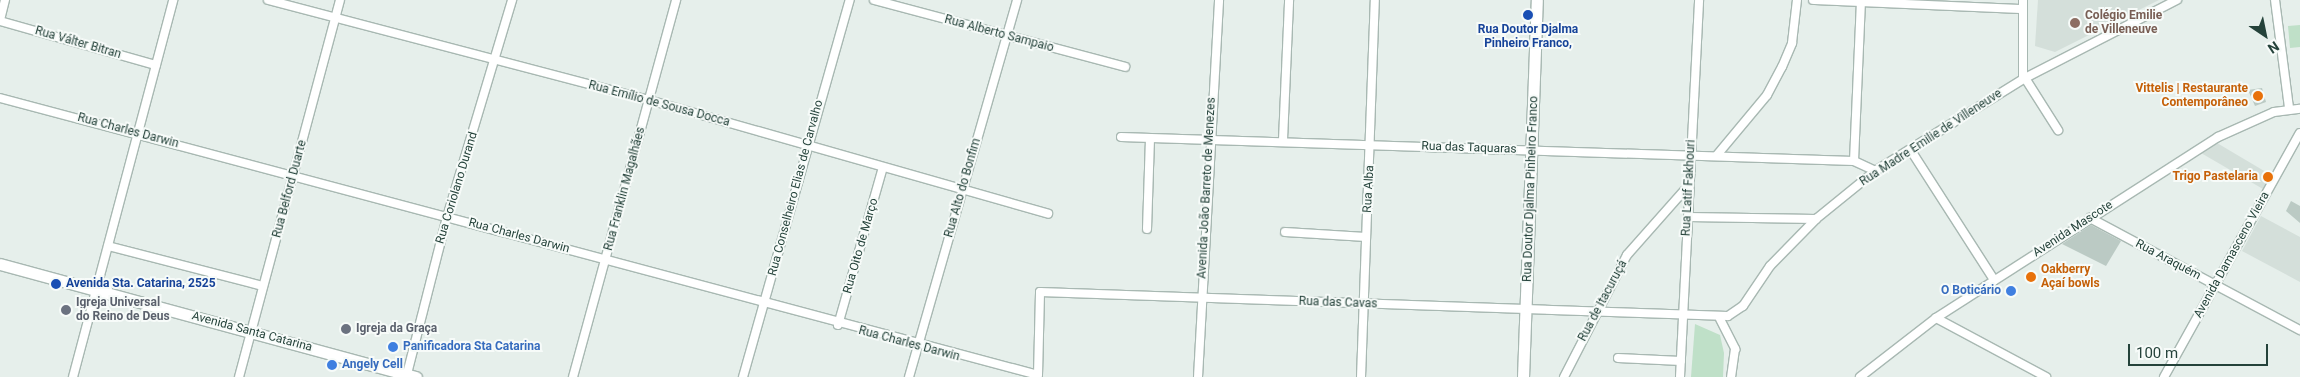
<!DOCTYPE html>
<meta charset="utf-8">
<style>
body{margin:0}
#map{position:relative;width:2300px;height:377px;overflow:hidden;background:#e6efeb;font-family:Roboto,sans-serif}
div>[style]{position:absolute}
.built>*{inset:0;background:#d4dfda}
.green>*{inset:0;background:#bfe0c8}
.building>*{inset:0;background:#bbcac4}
.roads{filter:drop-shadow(1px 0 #a8b8b2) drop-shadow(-1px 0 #a8b8b2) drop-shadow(0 1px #a8b8b2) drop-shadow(0 -1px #a8b8b2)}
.street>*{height:8px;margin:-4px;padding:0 4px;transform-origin:4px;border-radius:4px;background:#fff}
.secondary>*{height:11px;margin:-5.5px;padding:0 5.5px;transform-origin:5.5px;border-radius:5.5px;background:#fff}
.dots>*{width:14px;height:14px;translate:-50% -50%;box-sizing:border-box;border:2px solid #f7fbf9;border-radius:50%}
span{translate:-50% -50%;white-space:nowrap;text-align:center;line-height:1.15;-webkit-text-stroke:4px #f7fbf9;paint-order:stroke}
.education-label{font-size:12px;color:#785e54;font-weight:700}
.left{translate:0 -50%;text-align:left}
.transit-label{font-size:12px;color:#164399;font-weight:700}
.street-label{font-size:12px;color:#24423a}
.food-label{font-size:12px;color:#c56008;font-weight:700}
.right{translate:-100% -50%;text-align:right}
.shop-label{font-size:12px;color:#366cbe;font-weight:700}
.worship-label{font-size:12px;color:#5b616d;font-weight:700}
.north{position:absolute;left:2240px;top:10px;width:50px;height:50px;-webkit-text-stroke:4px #f7fbf9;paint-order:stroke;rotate:146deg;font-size:14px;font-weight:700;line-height:20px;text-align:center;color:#24423a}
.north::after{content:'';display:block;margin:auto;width:18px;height:22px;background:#24423a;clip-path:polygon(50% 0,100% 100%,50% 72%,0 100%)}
.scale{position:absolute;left:2128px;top:344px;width:140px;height:22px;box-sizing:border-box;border:2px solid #24423a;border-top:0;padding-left:6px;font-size:15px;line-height:18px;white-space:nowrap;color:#24423a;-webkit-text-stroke:4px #f7fbf9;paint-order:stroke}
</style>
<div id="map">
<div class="built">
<i style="clip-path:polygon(2038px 0,2159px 0,2055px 52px,2035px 46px)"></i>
<i style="clip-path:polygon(2217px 143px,2271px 175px,2263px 189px,2201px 153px)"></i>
<i style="clip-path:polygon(2261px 216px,2300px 237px,2300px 282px,2242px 251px)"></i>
</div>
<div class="green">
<i style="clip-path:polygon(2300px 25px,2300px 47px,2290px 48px,2288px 26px)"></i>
<i style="clip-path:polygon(1695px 324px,1720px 335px,1724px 353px,1723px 377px,1691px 377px)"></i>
</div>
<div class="building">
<i style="clip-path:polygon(2262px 88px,2266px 102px,2255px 106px,2248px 90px)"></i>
<i style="clip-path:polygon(2291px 201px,2300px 206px,2300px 223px,2286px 211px)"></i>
<i style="clip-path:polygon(2091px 225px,2121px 241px,2106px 266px,2062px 244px)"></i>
</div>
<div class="roads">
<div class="street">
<i style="left:268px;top:0;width:394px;rotate:14.7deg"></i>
<i style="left:649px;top:100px;width:415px;rotate:15.9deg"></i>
<i style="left:874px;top:0;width:260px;rotate:14.9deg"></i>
<i style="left:1813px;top:0;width:209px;rotate:2.5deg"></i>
<i style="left:2023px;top:0;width:79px;rotate:90deg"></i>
<i style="left:2275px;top:0;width:109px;rotate:82.6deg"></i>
<i style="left:0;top:20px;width:21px;rotate:-76deg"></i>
<i style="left:0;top:21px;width:162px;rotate:15.8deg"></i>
<i style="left:2025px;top:78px;width:62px;rotate:57.6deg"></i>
<i style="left:0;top:98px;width:1074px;rotate:14.94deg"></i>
<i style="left:1038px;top:375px;width:83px;rotate:-88.6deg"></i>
<i style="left:1040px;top:292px;width:688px;rotate:2deg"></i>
<i style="left:1728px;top:316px;width:18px;rotate:-34deg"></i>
<i style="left:1743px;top:306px;width:48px;rotate:-56deg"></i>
<i style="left:1770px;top:266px;width:66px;rotate:-45.6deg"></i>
<i style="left:1816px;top:219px;width:76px;rotate:-39.1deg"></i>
<i style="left:1875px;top:171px;width:176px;rotate:-31.8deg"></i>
<i style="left:2025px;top:78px;width:171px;rotate:-27.2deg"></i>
<i style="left:1121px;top:137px;width:733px;rotate:1.88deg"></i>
<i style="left:1854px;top:161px;width:23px;rotate:25deg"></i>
<i style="left:1283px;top:140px;width:140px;rotate:-87.5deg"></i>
<i style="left:1910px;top:149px;width:156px;rotate:57.3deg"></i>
<i style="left:1717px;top:155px;width:78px;rotate:-50.2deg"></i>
<i style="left:1767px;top:95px;width:32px;rotate:-62deg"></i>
<i style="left:1782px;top:67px;width:26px;rotate:-67deg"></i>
<i style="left:1792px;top:43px;width:43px;rotate:-83.4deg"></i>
<i style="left:1854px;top:161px;width:161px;rotate:-87.5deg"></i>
<i style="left:1688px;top:217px;width:128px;rotate:0.9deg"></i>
<i style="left:2090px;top:218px;width:238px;rotate:28.1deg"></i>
<i style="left:1147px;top:229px;width:91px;rotate:-88.1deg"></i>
<i style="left:1285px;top:232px;width:81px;rotate:3.5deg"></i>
<i style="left:108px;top:246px;width:160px;rotate:14.5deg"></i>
<i style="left:1936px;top:318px;width:125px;rotate:28.2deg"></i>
<i style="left:1720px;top:319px;width:34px;rotate:63deg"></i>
<i style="left:1735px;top:349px;width:28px;rotate:98deg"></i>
<i style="left:838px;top:325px;width:164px;rotate:-74.1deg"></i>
<i style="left:1618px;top:358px;width:63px;rotate:2.7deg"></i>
<i style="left:407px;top:374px;width:162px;rotate:-75.7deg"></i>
<i style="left:447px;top:217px;width:227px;rotate:-73.3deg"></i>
<i style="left:73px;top:377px;width:390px;rotate:-75.1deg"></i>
<i style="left:239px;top:377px;width:390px;rotate:-75deg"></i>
<i style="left:573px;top:377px;width:391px;rotate:-74.7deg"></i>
<i style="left:743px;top:377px;width:392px;rotate:-74.2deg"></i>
<i style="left:909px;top:377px;width:392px;rotate:-74deg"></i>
<i style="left:1198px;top:377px;width:378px;rotate:-86.8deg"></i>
<i style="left:1361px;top:377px;width:377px;rotate:-87.9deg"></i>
<i style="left:1564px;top:377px;width:137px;rotate:-62.7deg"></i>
<i style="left:1627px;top:255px;width:94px;rotate:-48.5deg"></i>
<i style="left:1680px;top:377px;width:377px;rotate:-87.1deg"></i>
<i style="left:1860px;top:377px;width:96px;rotate:-37.8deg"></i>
<i style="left:1936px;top:318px;width:335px;rotate:-32.7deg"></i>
<i style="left:2218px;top:137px;width:61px;rotate:-24.1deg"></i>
<i style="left:2274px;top:112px;width:26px;rotate:-7deg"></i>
<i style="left:2164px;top:377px;width:279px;rotate:-60.9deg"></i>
</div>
<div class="secondary">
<i style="left:0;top:264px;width:431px;rotate:15.2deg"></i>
<i style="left:1523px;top:377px;width:377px;rotate:-87.9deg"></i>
</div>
</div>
<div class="dots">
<i style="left:1528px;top:15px;background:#1a4fb4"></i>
<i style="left:2075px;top:23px;background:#8d6e63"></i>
<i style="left:2258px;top:96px;background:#e8710a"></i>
<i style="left:2268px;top:177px;background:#e8710a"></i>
<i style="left:2031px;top:277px;background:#e8710a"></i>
<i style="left:56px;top:284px;background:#1a4fb4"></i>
<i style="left:2011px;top:291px;background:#3f7fe0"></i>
<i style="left:66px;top:310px;background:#6b7280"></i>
<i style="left:346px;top:329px;background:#6b7280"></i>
<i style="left:393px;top:347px;background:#3f7fe0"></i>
<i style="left:332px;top:365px;background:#3f7fe0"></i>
</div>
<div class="education-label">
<span class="left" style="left:2085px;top:23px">Colégio Emilie<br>de Villeneuve</span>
</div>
<div class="transit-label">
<span style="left:1528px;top:37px">Rua Doutor Djalma<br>Pinheiro Franco,</span>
<span class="left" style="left:66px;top:284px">Avenida Sta. Catarina, 2525</span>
</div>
<div class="street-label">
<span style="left:999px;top:34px;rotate:15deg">Rua Alberto Sampaio</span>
<span style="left:78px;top:43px;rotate:16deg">Rua Válter Bitran</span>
<span style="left:659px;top:104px;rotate:15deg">Rua Emílio de Sousa Docca</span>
<span style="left:128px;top:131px;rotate:15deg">Rua Charles Darwin</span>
<span style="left:1931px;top:138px;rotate:-33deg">Rua Madre Emilie de Villeneuve</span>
<span style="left:1469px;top:148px;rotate:2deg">Rua das Taquaras</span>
<span style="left:457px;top:188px;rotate:-73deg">Rua Coriolano Durand</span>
<span style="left:796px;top:188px;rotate:-75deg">Rua Conselheiro Elias de Carvalho</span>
<span style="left:963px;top:188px;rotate:-74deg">Rua Alto do Bonfim</span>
<span style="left:1207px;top:188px;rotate:-87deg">Avenida João Barreto de Menezes</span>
<span style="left:1689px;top:188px;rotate:-87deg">Rua Latif Fakhouri</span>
<span style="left:290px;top:189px;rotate:-75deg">Rua Belford Duarte</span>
<span style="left:625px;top:189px;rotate:-75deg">Rua Franklin Magalhães</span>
<span style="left:1369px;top:189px;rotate:-87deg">Rua Alba</span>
<span style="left:1531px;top:189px;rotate:-88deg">Rua Doutor Djalma Pinheiro Franco</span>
<span style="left:2073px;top:229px;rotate:-33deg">Avenida Mascote</span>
<span style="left:519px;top:236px;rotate:15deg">Rua Charles Darwin</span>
<span style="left:861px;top:246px;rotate:-74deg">Rua Oito de Março</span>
<span style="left:2232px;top:255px;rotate:-61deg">Avenida Damasceno Vieira</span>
<span style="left:2168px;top:260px;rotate:28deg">Rua Araquém</span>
<span style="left:1603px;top:301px;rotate:-62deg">Rua de Itacuruçá</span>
<span style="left:1338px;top:303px;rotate:2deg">Rua das Cavas</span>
<span style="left:252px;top:332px;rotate:15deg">Avenida Santa Catarina</span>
<span style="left:909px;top:344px;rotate:15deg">Rua Charles Darwin</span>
</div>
<div class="food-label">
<span class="right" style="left:2248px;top:96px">Vittelis | Restaurante<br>Contemporâneo</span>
<span class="right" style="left:2258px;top:177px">Trigo Pastelaria</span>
<span class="left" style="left:2041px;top:277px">Oakberry<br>Açaí bowls</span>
</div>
<div class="shop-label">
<span class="right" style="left:2001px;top:291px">O Boticário</span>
<span class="left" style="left:403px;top:347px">Panificadora Sta Catarina</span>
<span class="left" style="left:342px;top:365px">Angely Cell</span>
</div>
<div class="worship-label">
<span class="left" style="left:76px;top:310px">Igreja Universal<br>do Reino de Deus</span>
<span class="left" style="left:356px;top:329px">Igreja da Graça</span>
</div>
<div class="north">N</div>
<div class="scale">100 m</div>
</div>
